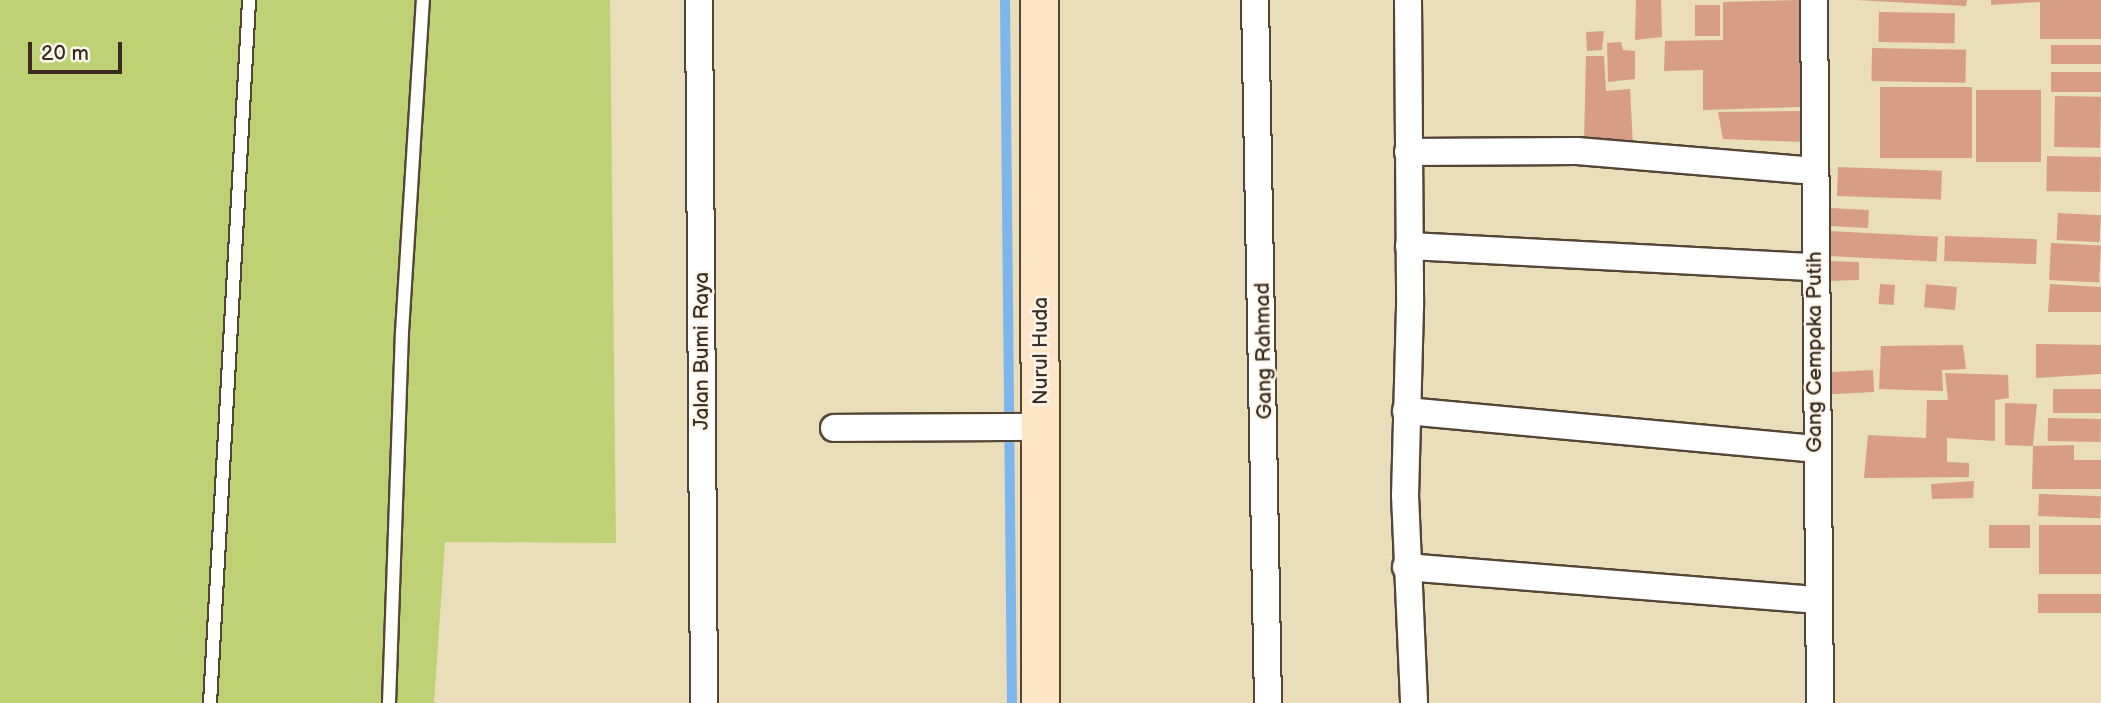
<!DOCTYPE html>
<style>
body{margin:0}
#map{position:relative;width:2101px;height:703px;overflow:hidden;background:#e9deb9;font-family:"Balsamiq Sans",sans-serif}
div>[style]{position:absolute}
.green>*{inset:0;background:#bed275}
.stream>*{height:10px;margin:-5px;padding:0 5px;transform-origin:5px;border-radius:5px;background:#7db6ed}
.building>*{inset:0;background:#d79d86;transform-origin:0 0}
.roads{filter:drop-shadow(2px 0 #554535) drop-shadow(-2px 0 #554535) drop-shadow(0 2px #554535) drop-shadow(0 -2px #554535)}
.lane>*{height:12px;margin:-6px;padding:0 6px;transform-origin:6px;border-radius:6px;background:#fff}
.street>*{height:26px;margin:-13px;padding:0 13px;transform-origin:13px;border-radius:13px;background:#fff}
.secondary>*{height:37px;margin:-18.5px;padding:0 18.5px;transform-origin:18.5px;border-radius:18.5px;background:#fde5c5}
span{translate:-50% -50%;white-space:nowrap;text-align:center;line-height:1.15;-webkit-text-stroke:5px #fbf7ec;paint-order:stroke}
.street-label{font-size:21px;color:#3b2a1e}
.scale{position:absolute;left:28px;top:42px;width:94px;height:32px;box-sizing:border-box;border:4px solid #3b2a1e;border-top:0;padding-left:9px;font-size:21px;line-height:24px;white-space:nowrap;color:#3b2a1e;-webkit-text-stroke:5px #fbf7ec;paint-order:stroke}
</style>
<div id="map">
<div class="green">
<i style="clip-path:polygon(0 0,610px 0,616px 543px,445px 542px,434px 703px,0 703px)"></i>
</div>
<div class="stream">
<i style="left:1005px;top:0;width:703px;rotate:89.43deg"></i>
</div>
<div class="building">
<i style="clip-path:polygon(1636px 0,1661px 0,1662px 37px,1635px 40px)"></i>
<i style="clip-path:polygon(1801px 0,1800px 107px,1703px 110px,1703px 70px,1664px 71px,1665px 41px,1723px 40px,1723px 2px)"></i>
<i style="clip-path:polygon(1856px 0,1967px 0,1966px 6px)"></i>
<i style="clip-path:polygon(1991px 0,2040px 0,2040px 2px,1991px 5px)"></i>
<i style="left:2040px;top:0;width:61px;height:39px"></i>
<i style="left:1695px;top:5px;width:25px;height:31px"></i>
<i style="left:1879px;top:12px;width:76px;height:30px;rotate:1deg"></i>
<i style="clip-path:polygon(1604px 31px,1602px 50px,1587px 51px,1586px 32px)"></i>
<i style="clip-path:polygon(1621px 42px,1623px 50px,1635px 51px,1635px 79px,1608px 82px,1607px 43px)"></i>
<i style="left:2101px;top:45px;width:19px;height:50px;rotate:90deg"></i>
<i style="left:1872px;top:48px;width:94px;height:33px;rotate:1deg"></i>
<i style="clip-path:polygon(1586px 56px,1604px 56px,1606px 91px,1630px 89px,1633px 145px,1584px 143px)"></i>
<i style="left:2051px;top:72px;width:50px;height:20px"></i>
<i style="left:1880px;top:87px;width:92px;height:71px"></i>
<i style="left:1976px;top:90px;width:65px;height:72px"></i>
<i style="left:2055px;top:96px;width:46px;height:51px;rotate:1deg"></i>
<i style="clip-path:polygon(1803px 111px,1803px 142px,1723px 139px,1718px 112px)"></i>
<i style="left:2047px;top:156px;width:54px;height:35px;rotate:1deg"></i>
<i style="left:1838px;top:167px;width:104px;height:29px;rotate:2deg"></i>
<i style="left:1830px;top:208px;width:39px;height:18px;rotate:3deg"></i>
<i style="left:2058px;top:213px;width:43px;height:27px;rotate:3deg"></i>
<i style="left:1830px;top:231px;width:108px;height:25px;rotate:3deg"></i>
<i style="left:1945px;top:236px;width:92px;height:25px;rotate:2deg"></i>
<i style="left:2051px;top:243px;width:50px;height:37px;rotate:3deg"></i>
<i style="clip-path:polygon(1830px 261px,1859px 262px,1859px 280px,1828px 281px)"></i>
<i style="left:1880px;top:284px;width:15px;height:20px;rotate:4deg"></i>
<i style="clip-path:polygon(2050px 284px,2101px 287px,2101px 312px,2048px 312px)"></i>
<i style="left:1957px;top:287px;width:23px;height:31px;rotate:95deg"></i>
<i style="clip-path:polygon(2036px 344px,2101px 345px,2101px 374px,2036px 378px)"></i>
<i style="clip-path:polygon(1963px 345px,1966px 369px,1942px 370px,1943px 391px,1879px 389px,1881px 346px)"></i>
<i style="left:1873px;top:370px;width:22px;height:45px;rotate:87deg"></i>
<i style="clip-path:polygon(1945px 373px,2008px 375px,2009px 398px,1995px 400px,1995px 441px,1947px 438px,1947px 462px,1969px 463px,1969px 477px,1864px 478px,1868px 435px,1926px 438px,1927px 400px,1948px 400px)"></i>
<i style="left:2053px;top:389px;width:48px;height:24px"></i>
<i style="clip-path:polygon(2005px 403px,2037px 404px,2033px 446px,2074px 445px,2074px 460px,2101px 460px,2101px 489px,2032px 489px,2033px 446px,2005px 445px)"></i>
<i style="left:2048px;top:418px;width:53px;height:23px;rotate:1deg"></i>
<i style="clip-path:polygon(1974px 481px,1973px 498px,1932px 499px,1931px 484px)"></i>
<i style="left:2039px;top:494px;width:62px;height:22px;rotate:2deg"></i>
<i style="left:2030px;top:525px;width:23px;height:41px;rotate:90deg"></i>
<i style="left:2039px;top:525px;width:62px;height:49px"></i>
<i style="left:2038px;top:594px;width:63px;height:19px"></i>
</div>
<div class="roads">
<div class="lane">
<i style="left:210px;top:703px;width:704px;rotate:-86.82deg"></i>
<i style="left:389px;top:703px;width:371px;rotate:-88deg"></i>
<i style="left:402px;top:332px;width:333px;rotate:-86.4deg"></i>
</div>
<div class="street">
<i style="left:699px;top:0;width:703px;rotate:89.59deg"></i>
<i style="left:1255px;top:0;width:703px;rotate:88.94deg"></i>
<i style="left:1408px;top:0;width:306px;rotate:89.6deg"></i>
<i style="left:1410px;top:306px;width:189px;rotate:91.5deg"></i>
<i style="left:1405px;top:495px;width:208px;rotate:87.5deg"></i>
<i style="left:1814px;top:0;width:703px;rotate:89.51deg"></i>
<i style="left:1408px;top:152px;width:169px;rotate:-0.3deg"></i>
<i style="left:1577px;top:151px;width:239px;rotate:4.8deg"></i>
<i style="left:1409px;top:246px;width:407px;rotate:3deg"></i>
<i style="left:1406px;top:411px;width:411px;rotate:5.3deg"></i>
<i style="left:834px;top:428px;width:207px;rotate:-0.3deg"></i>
<i style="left:1406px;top:567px;width:413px;rotate:4.6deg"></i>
</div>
<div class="secondary">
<i style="left:1039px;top:0;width:703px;rotate:89.92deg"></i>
</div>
</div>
<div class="street-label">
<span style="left:702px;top:351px;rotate:-90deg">Jalan Bumi Raya</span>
<span style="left:1041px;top:351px;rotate:-90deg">Nurul Huda</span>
<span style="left:1264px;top:351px;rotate:-91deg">Gang Rahmad</span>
<span style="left:1815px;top:352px;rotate:-90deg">Gang Cempaka Putih</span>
</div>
<div class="scale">20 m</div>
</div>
